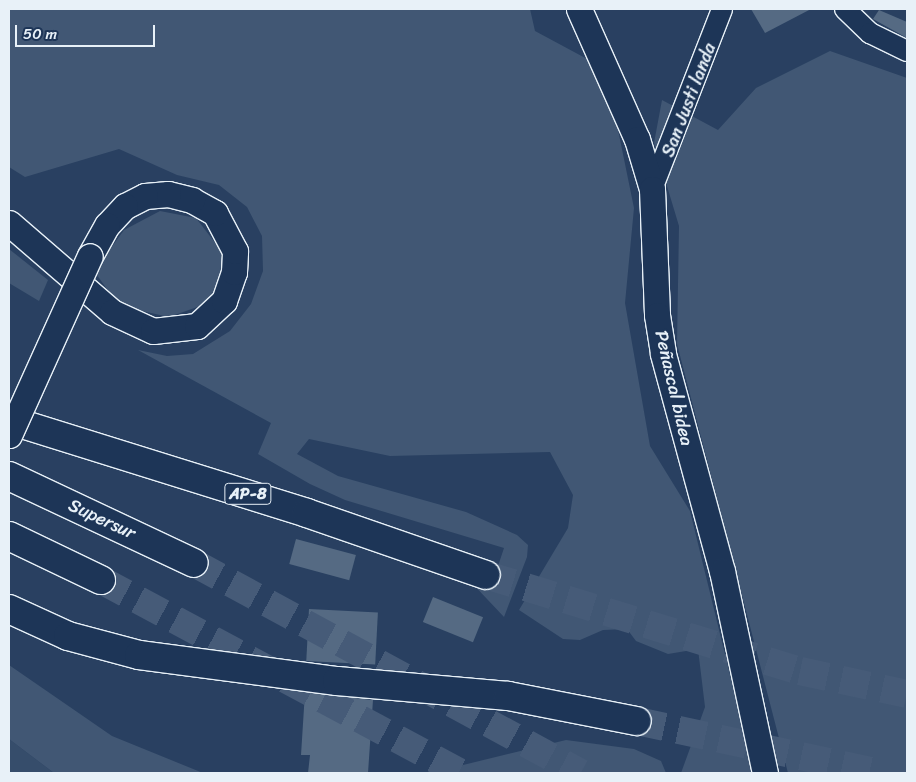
<!DOCTYPE html>
<meta charset="utf-8">
<style>
body{margin:0}
#map{position:relative;width:916px;height:782px;overflow:hidden;background:#294061;font-family:Sriracha,sans-serif}
div>[style]{position:absolute}
.built>*{inset:0;background:#364d6b}
.green>*{inset:0;background:#415774}
.building>*{inset:0;background:#556a83;transform-origin:0 0}
.motorway-tunnel>*{height:28px;margin-top:-14px;transform-origin:0;background:repeating-linear-gradient(90deg,#465b78 0 28px,transparent 0 42px)}
.roads{filter:drop-shadow(1px 0 #e8f1f8) drop-shadow(-1px 0 #e8f1f8) drop-shadow(0 1px #e8f1f8) drop-shadow(0 -1px #e8f1f8)}
.minor>*{height:20px;margin:-10px;padding:0 10px;transform-origin:10px;border-radius:10px;background:#1d3557}
.tertiary>*{height:25px;margin:-12.5px;padding:0 12.5px;transform-origin:12.5px;border-radius:12.5px;background:#1d3557}
.motorway>*{height:28px;margin:-14px;padding:0 14px;transform-origin:14px;border-radius:14px;background:#1d3557}
.bridges{filter:drop-shadow(1px 0 #e8f1f8) drop-shadow(-1px 0 #e8f1f8) drop-shadow(0 1px #e8f1f8) drop-shadow(0 -1px #e8f1f8)}
.tertiary-bridge>*{height:25px;margin:-12.5px;padding:0 12.5px;transform-origin:12.5px;border-radius:12.5px;background:#1d3557}
span{translate:-50% -50%;white-space:nowrap;text-align:center;line-height:1.15;-webkit-text-stroke:4px #1d3557;paint-order:stroke}
.shield-label span{padding:1px 4px;background:#1d3557;border:1px solid;border-radius:4px;-webkit-text-stroke-width:0}
.shield-label{font-size:16px;color:#e8f1f8;font-weight:700}
.street-label{font-size:18px;color:#e8f1f8}
.frame{position:absolute;inset:0;border:10px solid #e8f1f8;pointer-events:none}
.scale{position:absolute;left:15px;top:25px;width:140px;height:22px;box-sizing:border-box;border:2px solid #e8f1f8;border-top:0;padding-left:6px;font-size:15px;line-height:18px;white-space:nowrap;color:#e8f1f8;-webkit-text-stroke:4px #1d3557;paint-order:stroke}
</style>
<div id="map">
<div class="built">
<i style="clip-path:polygon(9px 739px,54px 773px,9px 773px)"></i>
</div>
<div class="green">
<i style="clip-path:polygon(9px 9px,530px 9px,535px 31px,589px 60px,615px 115px,634px 208px,625px 303px,650px 446px,690px 511px,754px 773px,681px 773px,705px 707px,698px 649px,668px 654px,636px 641px,627px 629px,603px 630px,580px 640px,563px 639px,519px 610px,568px 528px,573px 495px,550px 452px,390px 456px,309px 439px,297px 454px,338px 476px,466px 512px,517px 535px,528px 545px,527px 557px,504px 617px,470px 581px,491px 587px,504px 548px,345px 500px,310px 484px,258px 454px,271px 423px,138px 350px,167px 356px,193px 354px,230px 331px,251px 304px,263px 271px,262px 236px,247px 207px,219px 185px,177px 175px,119px 149px,25px 177px,9px 167px)"></i>
<i style="clip-path:polygon(830px 51px,907px 78px,907px 773px,788px 773px,677px 344px,679px 226px,654px 143px,662px 100px,718px 130px,756px 88px)"></i>
<i style="clip-path:polygon(160px 211px,196px 218px,223px 253px,224px 271px,216px 291px,203px 305px,169px 317px,133px 309px,112px 296px,94px 271px,124px 230px)"></i>
<i style="clip-path:polygon(9px 249px,48px 280px,39px 301px,9px 283px)"></i>
<i style="clip-path:polygon(9px 665px,112px 736px,203px 773px,54px 773px,9px 739px)"></i>
<i style="clip-path:polygon(566px 740px,634px 749px,661px 761px,666px 773px,430px 773px)"></i>
</div>
<div class="building">
<i style="clip-path:polygon(751px 9px,811px 9px,765px 33px)"></i>
<i style="clip-path:polygon(879px 10px,907px 22px,907px 38px,873px 19px)"></i>
<i style="left:296px;top:539px;width:62px;height:26px;rotate:15deg"></i>
<i style="left:433px;top:597px;width:54px;height:27px;rotate:22deg"></i>
<i style="left:309px;top:609px;width:69px;height:52px;rotate:3deg"></i>
<i style="clip-path:polygon(305px 692px,373px 700px,368px 773px,308px 773px,310px 755px,301px 755px)"></i>
</div>
<div class="motorway-tunnel">
<i style="left:194px;top:563px;width:440px;rotate:28.5deg"></i>
<i style="left:486px;top:575px;width:328px;rotate:17deg"></i>
<i style="left:800px;top:671px;width:109px;rotate:12.1deg"></i>
<i style="left:101px;top:580px;width:408px;rotate:28.2deg"></i>
<i style="left:637px;top:721px;width:248px;rotate:12.1deg"></i>
</div>
<div class="roads">
<div class="minor">
<i style="left:845px;top:9px;width:35px;rotate:44deg"></i>
<i style="left:870px;top:33px;width:41px;rotate:25.9deg"></i>
<i style="left:652px;top:189px;width:193px;rotate:-68.7deg"></i>
</div>
<div class="tertiary">
<i style="left:579px;top:9px;width:142px;rotate:66deg"></i>
<i style="left:637px;top:139px;width:52px;rotate:73.3deg"></i>
<i style="left:652px;top:189px;width:126px;rotate:87.7deg"></i>
<i style="left:657px;top:315px;width:39px;rotate:81deg"></i>
<i style="left:663px;top:354px;width:225px;rotate:74.8deg"></i>
<i style="left:722px;top:571px;width:207px;rotate:78deg"></i>
<i style="left:9px;top:223px;width:136px;rotate:40.8deg"></i>
<i style="left:112px;top:312px;width:45px;rotate:24.9deg"></i>
<i style="left:153px;top:331px;width:44px;rotate:-6.5deg"></i>
<i style="left:197px;top:326px;width:37px;rotate:-43deg"></i>
<i style="left:224px;top:301px;width:31px;rotate:-71deg"></i>
<i style="left:234px;top:272px;width:21px;rotate:-87deg"></i>
<i style="left:235px;top:251px;width:43px;rotate:-117.8deg"></i>
<i style="left:215px;top:213px;width:26px;rotate:-151deg"></i>
<i style="left:192px;top:200px;width:25px;rotate:-166deg"></i>
<i style="left:168px;top:194px;width:23px;rotate:175deg"></i>
<i style="left:145px;top:196px;width:22px;rotate:153deg"></i>
<i style="left:125px;top:206px;width:26px;rotate:133deg"></i>
<i style="left:107px;top:225px;width:35px;rotate:119deg"></i>
</div>
<div class="motorway">
<i style="left:9px;top:420px;width:312px;rotate:17.3deg"></i>
<i style="left:307px;top:513px;width:189px;rotate:19.1deg"></i>
<i style="left:9px;top:476px;width:204px;rotate:25.2deg"></i>
<i style="left:9px;top:536px;width:102px;rotate:25.6deg"></i>
<i style="left:9px;top:609px;width:65px;rotate:24.6deg"></i>
<i style="left:68px;top:636px;width:73px;rotate:15deg"></i>
<i style="left:139px;top:655px;width:200px;rotate:7.5deg"></i>
<i style="left:337px;top:681px;width:172px;rotate:5deg"></i>
<i style="left:508px;top:696px;width:131px;rotate:11deg"></i>
</div>
</div>
<div class="bridges">
<div class="tertiary-bridge">
<i style="left:9px;top:435px;width:196px;rotate:-65.7deg"></i>
</div>
</div>
<div class="shield-label">
<span style="left:248px;top:494px">AP-8</span>
</div>
<div class="street-label">
<span style="left:689px;top:100px;rotate:-69deg">San Justi landa</span>
<span style="left:674px;top:388px;rotate:77deg">Peñascal bidea</span>
<span style="left:102px;top:519px;rotate:25deg">Supersur</span>
</div>
<div class="frame"></div>
<div class="scale">50 m</div>
</div>
